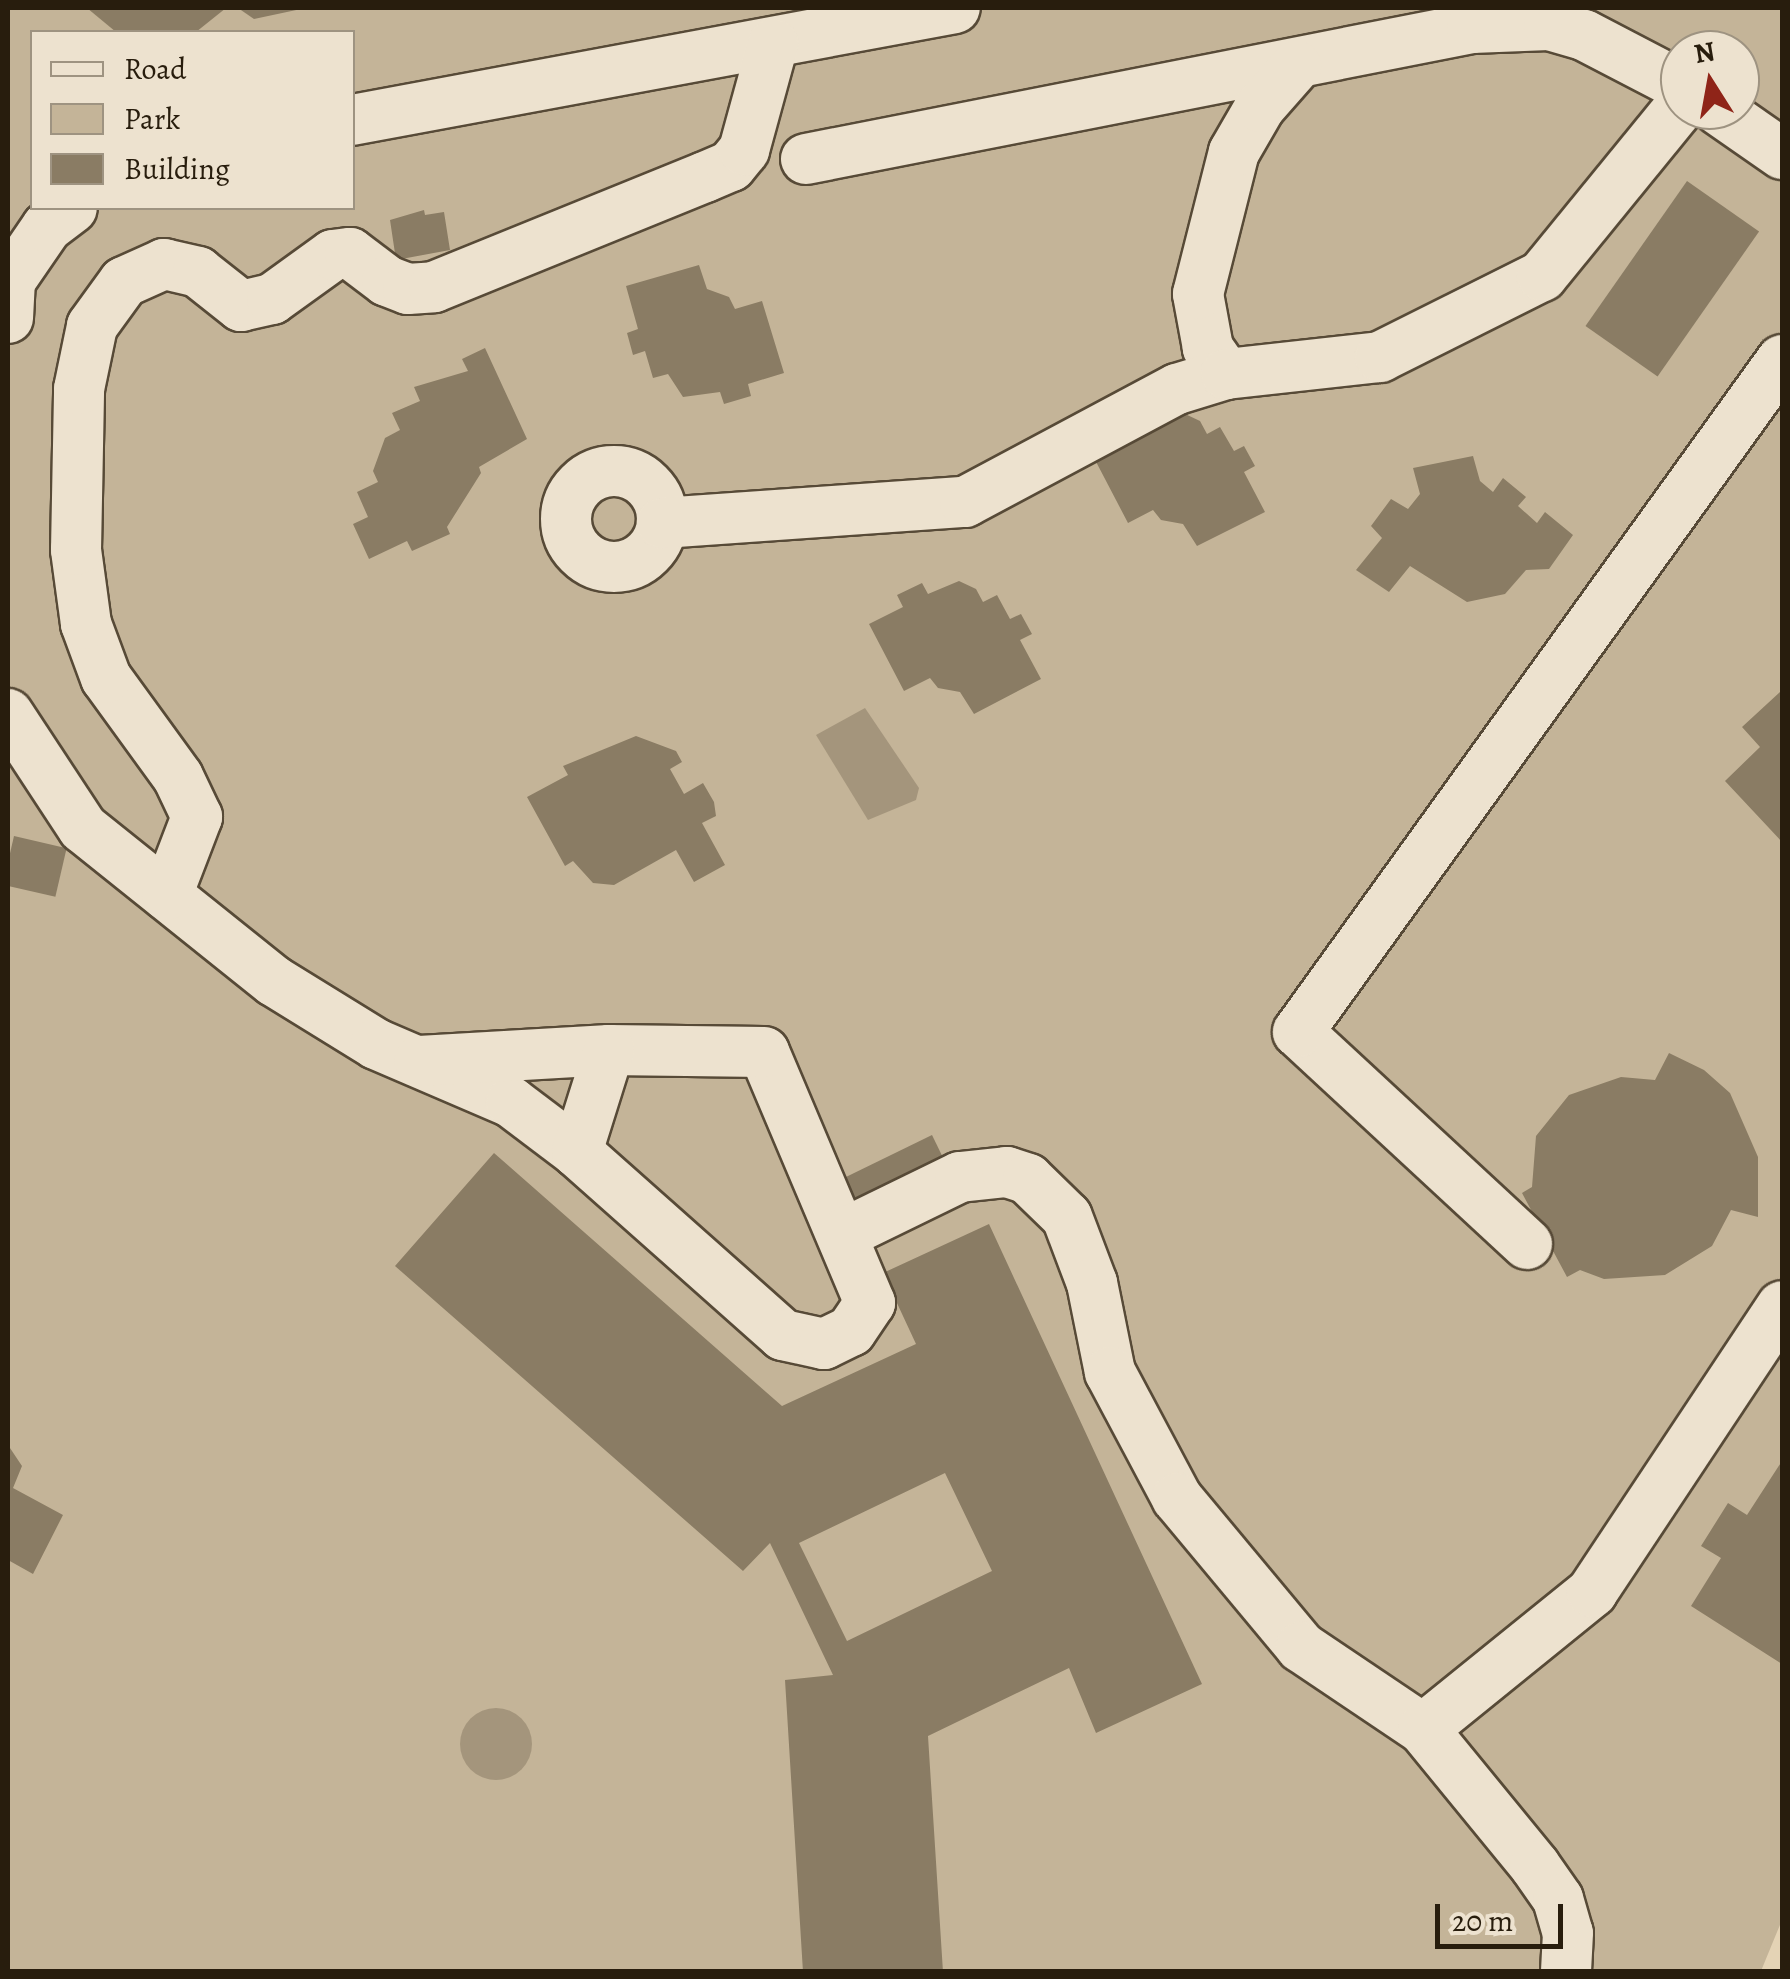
<!DOCTYPE html>
<style>
body{margin:0}
#map{position:relative;width:1790px;height:1979px;overflow:hidden;background:#e4d3b5;font-family:Alegreya,serif}
div>[style]{position:absolute}
.green>*{inset:0;background:#c4b498}
.water>*{inset:0;background:#a4957c}
.round{border-radius:50%}
.building>*{inset:0;background:#8a7c64;transform-origin:0 0}
.roads{filter:drop-shadow(2px 0 #574a37) drop-shadow(-2px 0 #574a37) drop-shadow(0 2px #574a37) drop-shadow(0 -2px #574a37)}
.minor>*{height:50px;margin:-25px;padding:0 25px;transform-origin:25px;border-radius:25px;background:#ede2cf}
.minor>.ring{margin:-25px;padding:0;box-sizing:content-box;background:none;border:50px solid #ede2cf;border-radius:50%}
span{translate:-50% -50%;white-space:nowrap;text-align:center;line-height:1.15;-webkit-text-stroke:10px #ede2cf;paint-order:stroke}
.frame{position:absolute;inset:0;border:10px solid #281d0d;pointer-events:none}
.legend{position:absolute;left:30px;top:30px;width:325px;height:180px;box-sizing:border-box;background:#ede2cf;border:2px solid #9e9381;margin:0;padding:12px 18px;list-style:none;font-size:30px;color:#281d0d}
.legend li{display:flex;align-items:center;gap:20px;height:50px}
.legend b{width:50px;border:2px solid #9e9381}
.north{position:absolute;left:1660px;top:30px;width:100px;height:100px;box-sizing:border-box;background:#ede2cf;border:2px solid #9e9381;border-radius:50%;rotate:349deg;font-size:28px;font-weight:700;line-height:40px;text-align:center;color:#281d0d}
.north::after{content:'';display:block;margin:auto;width:35px;height:45px;background:#8f2418;clip-path:polygon(50% 0,100% 100%,50% 72%,0 100%)}
.scale{position:absolute;left:1435px;top:1904px;width:128px;height:45px;box-sizing:border-box;border:5px solid #281d0d;border-top:0;padding-left:12px;font-size:30px;line-height:35px;white-space:nowrap;color:#281d0d;-webkit-text-stroke:8px #ede2cf;paint-order:stroke}
</style>
<div id="map">
<div class="green">
<i style="clip-path:polygon(evenodd,8px 8px,1782px 8px,1782px 1920px,1761px 1971px,8px 1972px,8px 8px,32px 32px,352px 32px,352px 208px,32px 208px,32px 32px,8px 8px,1680px 50px,1740px 50px,1740px 110px,1680px 110px,1680px 50px)"></i>
</div>
<div class="water">
<i style="clip-path:polygon(865px 708px,919px 788px,916px 800px,868px 820px,816px 735px)"></i>
<i class="round" style="left:460px;top:1708px;width:72px;height:72px"></i>
</div>
<div class="building">
<i style="clip-path:polygon(87px 8px,226px 8px,196px 32px,116px 32px)"></i>
<i style="clip-path:polygon(238px 8px,301px 8px,301px 9px,254px 19px)"></i>
<i style="left:1687px;top:181px;width:88px;height:177px;rotate:35deg"></i>
<i style="clip-path:polygon(424px 210px,425px 215px,444px 212px,450px 250px,396px 260px,390px 220px)"></i>
<i style="clip-path:polygon(699px 265px,707px 289px,729px 297px,735px 309px,762px 301px,784px 373px,748px 384px,751px 396px,724px 404px,720px 392px,683px 397px,668px 374px,653px 378px,645px 351px,633px 355px,627px 333px,638px 329px,626px 286px)"></i>
<i style="clip-path:polygon(485px 348px,527px 439px,479px 467px,481px 473px,447px 527px,450px 534px,412px 551px,407px 541px,369px 559px,353px 524px,368px 517px,357px 492px,378px 482px,373px 471px,385px 438px,400px 430px,392px 413px,420px 401px,414px 387px,468px 371px,462px 359px)"></i>
<i style="clip-path:polygon(1183px 413px,1200px 421px,1207px 434px,1220px 427px,1234px 451px,1244px 446px,1255px 466px,1244px 472px,1265px 512px,1197px 546px,1183px 524px,1161px 520px,1153px 510px,1128px 523px,1093px 456px)"></i>
<i style="clip-path:polygon(1473px 456px,1480px 481px,1493px 492px,1503px 478px,1526px 497px,1518px 506px,1537px 523px,1545px 512px,1573px 535px,1549px 569px,1526px 570px,1505px 594px,1467px 602px,1410px 566px,1389px 592px,1356px 570px,1382px 538px,1371px 526px,1391px 499px,1408px 509px,1420px 494px,1413px 468px)"></i>
<i style="clip-path:polygon(959px 581px,976px 589px,983px 602px,997px 595px,1010px 619px,1021px 614px,1032px 634px,1020px 640px,1041px 679px,974px 714px,960px 692px,938px 688px,930px 678px,904px 691px,869px 624px,903px 607px,897px 595px,922px 583px,928px 594px)"></i>
<i style="clip-path:polygon(1780px 692px,1782px 695px,1782px 842px,1725px 781px,1760px 747px,1742px 727px)"></i>
<i style="clip-path:polygon(636px 736px,676px 751px,682px 762px,670px 769px,684px 794px,703px 783px,714px 802px,716px 816px,702px 823px,725px 865px,694px 882px,676px 850px,614px 885px,593px 883px,573px 861px,565px 866px,527px 797px,568px 775px,563px 766px)"></i>
<i style="left:14px;top:836px;width:54px;height:50px;rotate:13deg"></i>
<i style="clip-path:polygon(1669px 1053px,1704px 1070px,1730px 1093px,1758px 1157px,1758px 1217px,1731px 1210px,1712px 1246px,1665px 1275px,1604px 1279px,1580px 1270px,1567px 1277px,1522px 1193px,1532px 1187px,1536px 1136px,1569px 1095px,1621px 1077px,1655px 1080px)"></i>
<i style="left:932px;top:1135px;width:43px;height:102px;rotate:64deg"></i>
<i style="clip-path:polygon(evenodd,494px 1153px,782px 1406px,916px 1344px,883px 1273px,989px 1224px,1202px 1684px,1096px 1733px,1069px 1668px,928px 1736px,943px 1972px,803px 1972px,785px 1680px,833px 1675px,770px 1543px,743px 1571px,395px 1266px,494px 1153px,945px 1473px,992px 1571px,847px 1641px,799px 1543px,945px 1473px)"></i>
<i style="clip-path:polygon(8px 1445px,22px 1466px,13px 1488px,63px 1515px,33px 1574px,8px 1560px)"></i>
<i style="clip-path:polygon(1782px 1461px,1782px 1664px,1691px 1606px,1721px 1558px,1701px 1546px,1728px 1503px,1747px 1515px)"></i>
</div>
<div class="roads">
<div class="minor">
<i style="left:1719px;top:110px;width:77px;rotate:34.9deg"></i>
<i style="left:352px;top:120px;width:613px;rotate:-10.52deg"></i>
<i style="left:806px;top:159px;width:679px;rotate:-11.13deg"></i>
<i style="left:1472px;top:28px;width:77px;rotate:-2.2deg"></i>
<i style="left:1549px;top:25px;width:36px;rotate:16deg"></i>
<i style="left:1584px;top:35px;width:108px;rotate:27.5deg"></i>
<i style="left:8px;top:318px;width:37px;rotate:-87deg"></i>
<i style="left:10px;top:281px;width:65px;rotate:-55.6deg"></i>
<i style="left:47px;top:227px;width:31px;rotate:-37deg"></i>
<i style="left:1226px;top:374px;width:32px;rotate:-125deg"></i>
<i style="left:1208px;top:348px;width:55px;rotate:-100.5deg"></i>
<i style="left:1198px;top:294px;width:146px;rotate:-75.8deg"></i>
<i style="left:1234px;top:152px;width:52px;rotate:-60deg"></i>
<i style="left:1260px;top:107px;width:55px;rotate:-48.7deg"></i>
<i class="ring" style="left:566px;top:471px;width:46px;height:46px"></i>
<i style="left:662px;top:523px;width:304px;rotate:-4deg"></i>
<i style="left:965px;top:502px;width:240px;rotate:-28.1deg"></i>
<i style="left:1177px;top:389px;width:51px;rotate:-17deg"></i>
<i style="left:1226px;top:374px;width:155px;rotate:-6.3deg"></i>
<i style="left:1380px;top:357px;width:181px;rotate:-26.6deg"></i>
<i style="left:1542px;top:276px;width:218px;rotate:-50.8deg"></i>
<i style="left:8px;top:714px;width:136px;rotate:56.7deg"></i>
<i style="left:83px;top:828px;width:245px;rotate:38.7deg"></i>
<i style="left:274px;top:981px;width:120px;rotate:31.7deg"></i>
<i style="left:376px;top:1044px;width:147px;rotate:23.2deg"></i>
<i style="left:511px;top:1102px;width:83px;rotate:37.1deg"></i>
<i style="left:577px;top:1152px;width:276px;rotate:41.6deg"></i>
<i style="left:783px;top:1335px;width:42px;rotate:12.4deg"></i>
<i style="left:824px;top:1344px;width:30px;rotate:-26deg"></i>
<i style="left:851px;top:1331px;width:34px;rotate:-56deg"></i>
<i style="left:870px;top:1303px;width:272px;rotate:-112.9deg"></i>
<i style="left:764px;top:1052px;width:155px;rotate:-179.3deg"></i>
<i style="left:609px;top:1050px;width:190px;rotate:176.7deg"></i>
<i style="left:167px;top:895px;width:84px;rotate:-69deg"></i>
<i style="left:197px;top:817px;width:44px;rotate:-115.4deg"></i>
<i style="left:178px;top:777px;width:122px;rotate:-126deg"></i>
<i style="left:106px;top:678px;width:58px;rotate:-110.3deg"></i>
<i style="left:86px;top:624px;width:75px;rotate:-97.7deg"></i>
<i style="left:76px;top:550px;width:161px;rotate:-88.9deg"></i>
<i style="left:79px;top:389px;width:64px;rotate:-78.3deg"></i>
<i style="left:92px;top:326px;width:54px;rotate:-54deg"></i>
<i style="left:124px;top:282px;width:44px;rotate:-24.2deg"></i>
<i style="left:164px;top:264px;width:35px;rotate:13deg"></i>
<i style="left:198px;top:272px;width:55px;rotate:38.3deg"></i>
<i style="left:241px;top:306px;width:32px;rotate:-13deg"></i>
<i style="left:272px;top:299px;width:75px;rotate:-35.8deg"></i>
<i style="left:333px;top:255px;width:17px;rotate:-7deg"></i>
<i style="left:350px;top:253px;width:46px;rotate:37.1deg"></i>
<i style="left:387px;top:281px;width:22px;rotate:21deg"></i>
<i style="left:408px;top:289px;width:26px;rotate:-4deg"></i>
<i style="left:434px;top:287px;width:292px;rotate:-22.1deg"></i>
<i style="left:705px;top:177px;width:28px;rotate:-23deg"></i>
<i style="left:731px;top:166px;width:21px;rotate:-51deg"></i>
<i style="left:744px;top:150px;width:110px;rotate:-74.7deg"></i>
<i style="left:577px;top:1152px;width:107px;rotate:-72.6deg"></i>
<i style="left:843px;top:1234px;width:130px;rotate:-26deg"></i>
<i style="left:960px;top:1177px;width:47px;rotate:-6.1deg"></i>
<i style="left:1007px;top:1172px;width:22px;rotate:18deg"></i>
<i style="left:1028px;top:1179px;width:54px;rotate:44.3deg"></i>
<i style="left:1067px;top:1217px;width:71px;rotate:69.3deg"></i>
<i style="left:1092px;top:1283px;width:91px;rotate:78.6deg"></i>
<i style="left:1110px;top:1372px;width:143px;rotate:62deg"></i>
<i style="left:1177px;top:1498px;width:194px;rotate:50.2deg"></i>
<i style="left:1301px;top:1647px;width:147px;rotate:33.9deg"></i>
<i style="left:1423px;top:1729px;width:177px;rotate:50.7deg"></i>
<i style="left:1535px;top:1866px;width:40px;rotate:55.1deg"></i>
<i style="left:1558px;top:1899px;width:35px;rotate:74deg"></i>
<i style="left:1568px;top:1933px;width:39px;rotate:93deg"></i>
<i style="left:1527px;top:1244px;width:312px;rotate:-137.2deg"></i>
<i style="left:1298px;top:1032px;width:828px;rotate:-54.24deg"></i>
<i style="left:1423px;top:1729px;width:218px;rotate:-39deg"></i>
<i style="left:1592px;top:1592px;width:343px;rotate:-56.4deg"></i>
</div>
</div>
<div class="frame"></div>
<ul class="legend">
<li><b style="height:12px;background:#ede2cf"></b>Road</li>
<li><b style="height:28px;background:#c4b498"></b>Park</li>
<li><b style="height:28px;background:#8a7c64"></b>Building</li>
</ul>
<div class="north">N</div>
<div class="scale">20 m</div>
</div>
